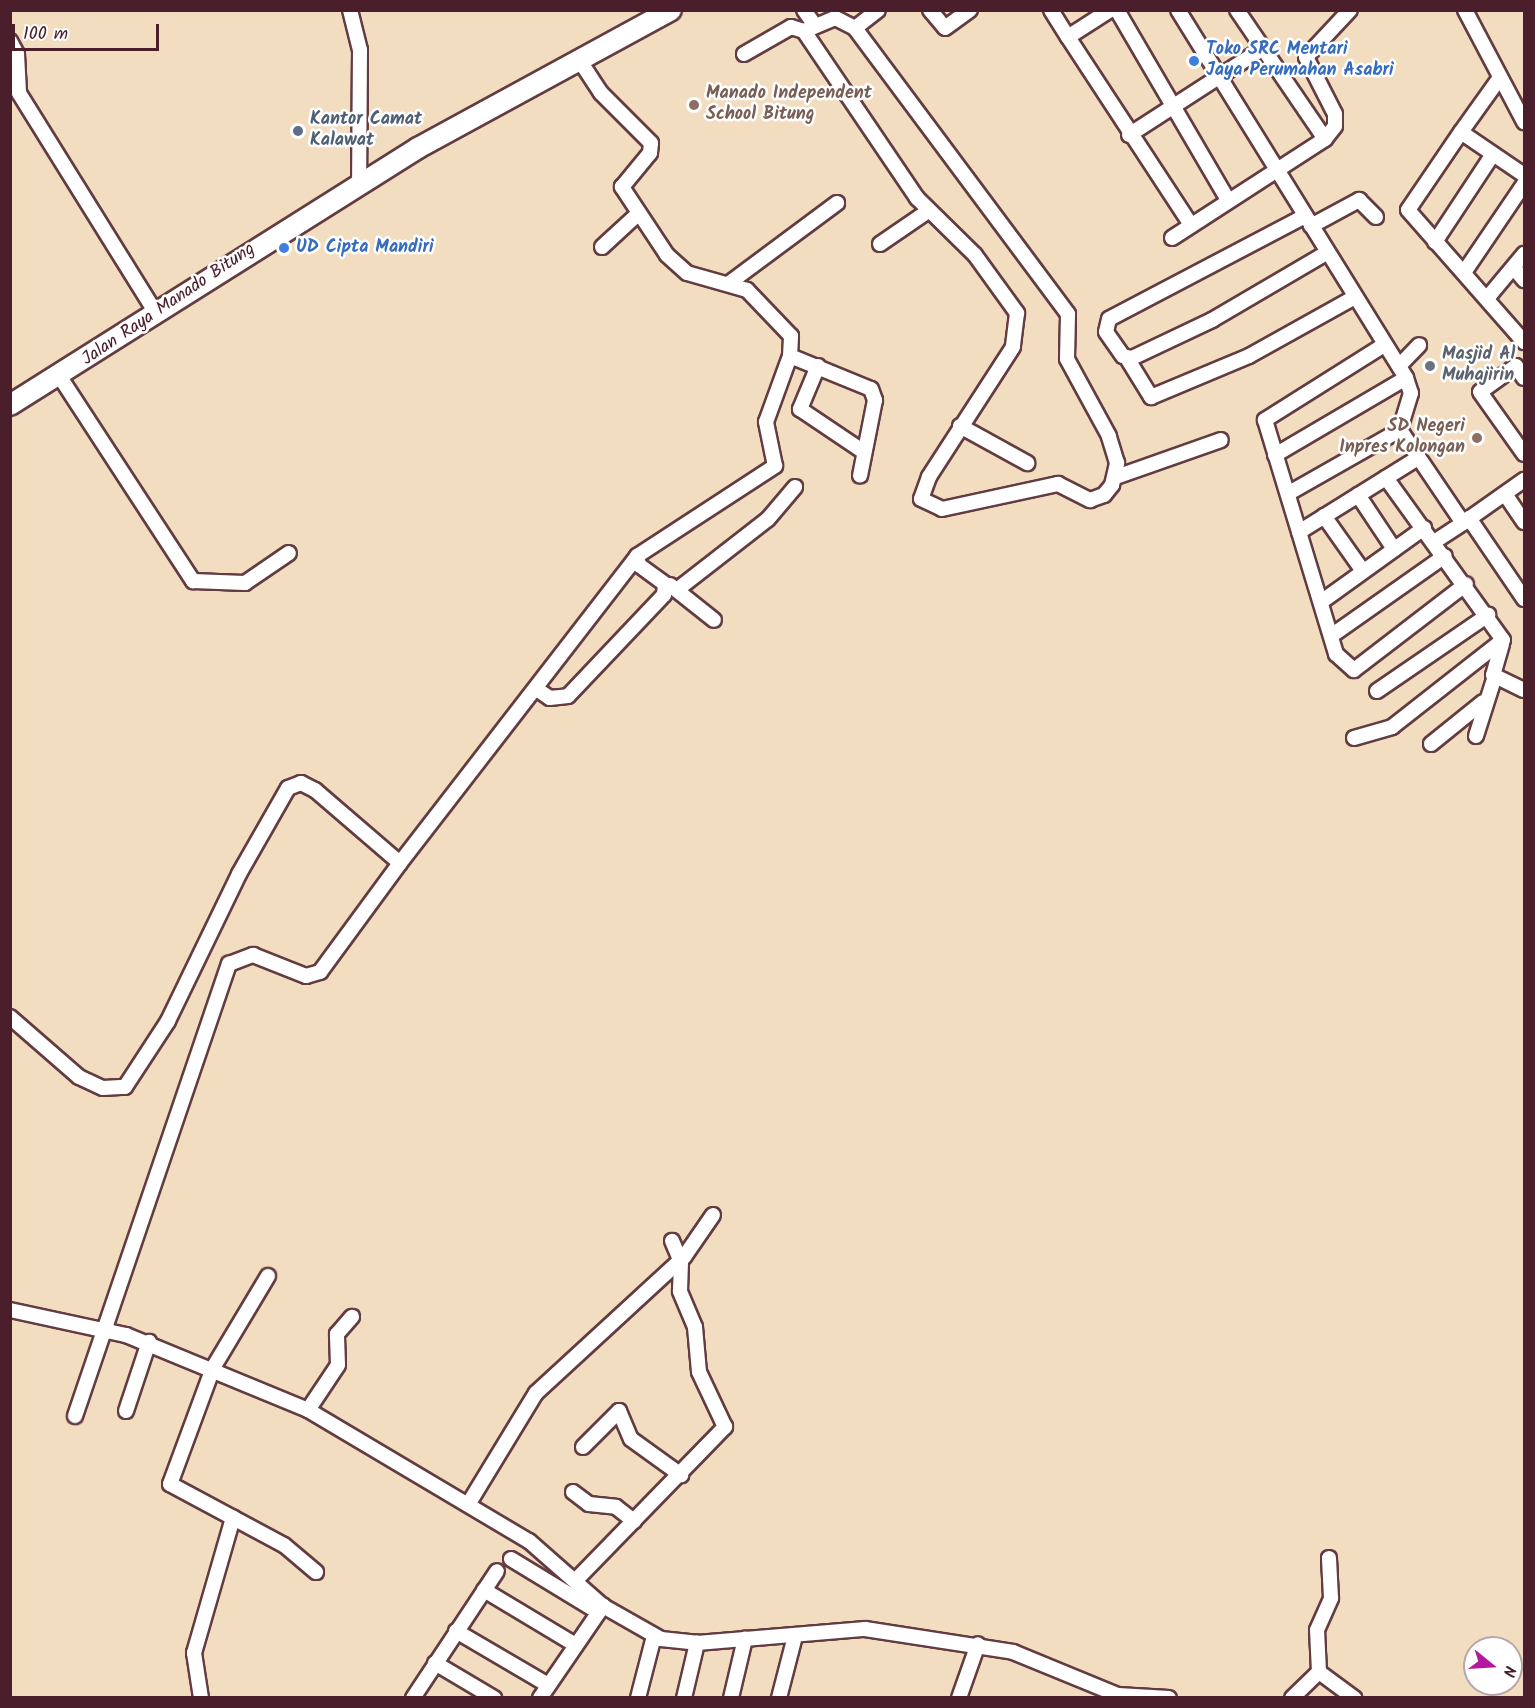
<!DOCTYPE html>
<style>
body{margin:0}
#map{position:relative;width:1535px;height:1708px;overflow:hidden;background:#f2ddc0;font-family:Kalam,sans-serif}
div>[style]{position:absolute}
.roads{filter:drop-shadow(2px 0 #633c41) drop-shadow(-2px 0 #633c41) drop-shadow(0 2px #633c41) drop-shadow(0 -2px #633c41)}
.minor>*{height:14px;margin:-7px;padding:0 7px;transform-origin:7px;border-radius:7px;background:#fff}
.highway>*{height:20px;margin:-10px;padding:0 10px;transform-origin:10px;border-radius:10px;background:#fff}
.dots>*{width:16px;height:16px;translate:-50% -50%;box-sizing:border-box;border:3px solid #fff;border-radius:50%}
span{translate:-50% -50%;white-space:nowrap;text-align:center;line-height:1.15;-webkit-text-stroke:5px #fff;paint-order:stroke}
.shop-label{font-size:18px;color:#366cbe;font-weight:700}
.left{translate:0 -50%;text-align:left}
.education-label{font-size:18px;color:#785e54;font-weight:700}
.right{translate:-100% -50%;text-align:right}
.service-label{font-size:18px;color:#4e5e75;font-weight:700}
.street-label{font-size:18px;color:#4a1f2b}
.worship-label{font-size:18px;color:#5b616d;font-weight:700}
.frame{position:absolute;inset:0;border:12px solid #4a1f2b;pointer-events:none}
.north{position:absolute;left:1463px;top:1636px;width:60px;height:60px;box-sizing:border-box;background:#fff;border:2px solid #b7a5aa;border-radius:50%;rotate:108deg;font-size:16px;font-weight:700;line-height:24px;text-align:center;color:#4a1f2b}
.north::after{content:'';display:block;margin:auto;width:21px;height:27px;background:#b5179e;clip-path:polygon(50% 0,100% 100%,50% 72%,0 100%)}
.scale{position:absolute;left:12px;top:24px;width:147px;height:27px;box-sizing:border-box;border:3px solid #4a1f2b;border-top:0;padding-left:8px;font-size:18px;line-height:21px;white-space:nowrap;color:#4a1f2b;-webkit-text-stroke:4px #fff;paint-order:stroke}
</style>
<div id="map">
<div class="roads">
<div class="minor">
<i style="left:350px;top:10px;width:41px;rotate:76deg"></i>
<i style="left:360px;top:50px;width:134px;rotate:90.4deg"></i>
<i style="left:804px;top:10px;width:19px;rotate:55deg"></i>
<i style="left:930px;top:10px;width:23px;rotate:50deg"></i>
<i style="left:945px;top:28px;width:31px;rotate:-36deg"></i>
<i style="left:1051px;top:10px;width:32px;rotate:58deg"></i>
<i style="left:1110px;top:10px;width:50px;rotate:147.3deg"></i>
<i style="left:1068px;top:37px;width:225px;rotate:56.8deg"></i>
<i style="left:1117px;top:10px;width:220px;rotate:59.7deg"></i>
<i style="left:1178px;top:10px;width:433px;rotate:58.2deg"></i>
<i style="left:1406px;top:378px;width:16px;rotate:72deg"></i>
<i style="left:1411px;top:393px;width:39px;rotate:107deg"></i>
<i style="left:1400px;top:430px;width:112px;rotate:55.9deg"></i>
<i style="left:1463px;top:523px;width:75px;rotate:-35.2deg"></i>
<i style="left:1465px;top:10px;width:127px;rotate:62.2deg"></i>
<i style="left:855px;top:28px;width:29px;rotate:-38deg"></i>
<i style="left:10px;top:41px;width:15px;rotate:62deg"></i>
<i style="left:17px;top:54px;width:39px;rotate:87deg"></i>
<i style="left:19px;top:93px;width:261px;rotate:58.1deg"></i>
<i style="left:744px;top:54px;width:54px;rotate:-29.9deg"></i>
<i style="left:791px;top:27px;width:14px;rotate:17deg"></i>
<i style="left:804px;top:31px;width:202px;rotate:55.9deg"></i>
<i style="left:917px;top:198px;width:81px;rotate:44.5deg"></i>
<i style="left:975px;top:255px;width:72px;rotate:54.1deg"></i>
<i style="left:1017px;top:313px;width:34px;rotate:97deg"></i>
<i style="left:1013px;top:347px;width:155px;rotate:122.9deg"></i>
<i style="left:929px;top:477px;width:23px;rotate:110deg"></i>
<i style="left:921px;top:499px;width:23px;rotate:25deg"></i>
<i style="left:942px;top:509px;width:119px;rotate:-12.2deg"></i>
<i style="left:1058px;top:484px;width:36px;rotate:27deg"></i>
<i style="left:1090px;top:500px;width:15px;rotate:-20deg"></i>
<i style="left:1104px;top:495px;width:13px;rotate:-51deg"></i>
<i style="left:1112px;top:485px;width:23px;rotate:-77deg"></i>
<i style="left:1117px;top:463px;width:28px;rotate:-107deg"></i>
<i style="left:1109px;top:436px;width:88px;rotate:-118.6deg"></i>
<i style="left:1067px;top:359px;width:45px;rotate:-88.7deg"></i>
<i style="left:1068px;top:314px;width:357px;rotate:-126.7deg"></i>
<i style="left:855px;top:28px;width:22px;rotate:-153deg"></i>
<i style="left:835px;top:18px;width:34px;rotate:157deg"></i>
<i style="left:1461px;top:132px;width:65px;rotate:-54.4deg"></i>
<i style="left:1129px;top:135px;width:158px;rotate:-32.9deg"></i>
<i style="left:1325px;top:139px;width:16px;rotate:-52deg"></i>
<i style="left:1335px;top:126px;width:12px;rotate:-90deg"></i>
<i style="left:1335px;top:114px;width:64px;rotate:-117deg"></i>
<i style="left:1306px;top:57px;width:64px;rotate:-46.9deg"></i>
<i style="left:1524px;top:175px;width:76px;rotate:-145.7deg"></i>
<i style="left:1461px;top:132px;width:94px;rotate:124.2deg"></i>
<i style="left:1408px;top:210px;width:176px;rotate:48.7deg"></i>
<i style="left:1305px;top:216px;width:221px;rotate:152.3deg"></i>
<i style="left:1109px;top:319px;width:13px;rotate:103deg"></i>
<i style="left:1106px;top:332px;width:29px;rotate:55deg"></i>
<i style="left:1123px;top:356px;width:9px;rotate:13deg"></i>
<i style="left:1132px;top:358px;width:89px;rotate:-25.4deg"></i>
<i style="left:1212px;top:320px;width:132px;rotate:-30.4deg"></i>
<i style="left:1311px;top:226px;width:55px;rotate:-28.4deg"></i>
<i style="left:1359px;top:200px;width:24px;rotate:45deg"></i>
<i style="left:1172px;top:238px;width:182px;rotate:-32.9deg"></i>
<i style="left:1325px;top:139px;width:156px;rotate:-124.3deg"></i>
<i style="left:1435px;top:242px;width:105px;rotate:-56.6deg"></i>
<i style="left:880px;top:244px;width:58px;rotate:-34.5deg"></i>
<i style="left:602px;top:247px;width:50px;rotate:-42.6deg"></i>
<i style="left:1514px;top:268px;width:16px;rotate:50deg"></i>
<i style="left:1465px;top:271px;width:105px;rotate:-55.9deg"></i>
<i style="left:728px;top:284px;width:136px;rotate:-36.6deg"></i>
<i style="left:1489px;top:296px;width:55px;rotate:-50.2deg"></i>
<i style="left:1384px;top:345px;width:141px;rotate:147.8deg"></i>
<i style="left:1265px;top:420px;width:245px;rotate:73.1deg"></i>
<i style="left:1336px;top:654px;width:24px;rotate:42deg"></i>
<i style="left:1354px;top:670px;width:141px;rotate:-37.5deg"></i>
<i style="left:790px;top:356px;width:87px;rotate:22.2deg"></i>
<i style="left:871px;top:389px;width:12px;rotate:70deg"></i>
<i style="left:875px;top:400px;width:77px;rotate:101.2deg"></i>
<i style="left:1127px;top:358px;width:46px;rotate:58.4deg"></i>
<i style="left:1151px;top:397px;width:106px;rotate:-22.7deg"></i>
<i style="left:1249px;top:356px;width:119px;rotate:-29.1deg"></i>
<i style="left:818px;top:366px;width:47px;rotate:112.7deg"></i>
<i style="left:800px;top:409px;width:77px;rotate:33.9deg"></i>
<i style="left:1399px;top:366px;width:29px;rotate:-46deg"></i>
<i style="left:60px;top:377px;width:244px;rotate:56.9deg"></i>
<i style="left:193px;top:581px;width:52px;rotate:2.2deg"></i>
<i style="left:245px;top:583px;width:53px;rotate:-34.3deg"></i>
<i style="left:1524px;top:378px;width:14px;rotate:-124deg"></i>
<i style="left:1516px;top:366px;width:44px;rotate:144.2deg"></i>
<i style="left:1480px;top:392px;width:76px;rotate:54.6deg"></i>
<i style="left:960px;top:426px;width:77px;rotate:28.9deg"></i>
<i style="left:1275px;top:455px;width:152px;rotate:-30.4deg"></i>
<i style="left:1116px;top:477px;width:111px;rotate:-19.4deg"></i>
<i style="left:1289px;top:493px;width:128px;rotate:-29.6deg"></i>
<i style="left:1505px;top:494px;width:34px;rotate:56deg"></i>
<i style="left:1358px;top:495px;width:65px;rotate:56.3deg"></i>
<i style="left:1324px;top:516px;width:67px;rotate:54.7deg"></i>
<i style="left:1469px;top:518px;width:98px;rotate:55.8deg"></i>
<i style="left:1299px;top:532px;width:140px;rotate:-31.9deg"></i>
<i style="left:1434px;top:542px;width:35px;rotate:-33deg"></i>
<i style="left:670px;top:585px;width:56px;rotate:38.5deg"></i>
<i style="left:678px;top:589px;width:114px;rotate:-37.9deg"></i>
<i style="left:768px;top:519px;width:42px;rotate:-49.8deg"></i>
<i style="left:1321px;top:602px;width:127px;rotate:-35.7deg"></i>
<i style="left:1331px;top:636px;width:139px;rotate:-35.1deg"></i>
<i style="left:1502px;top:644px;width:32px;rotate:106deg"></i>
<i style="left:1493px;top:675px;width:34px;rotate:26deg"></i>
<i style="left:538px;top:690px;width:14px;rotate:34deg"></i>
<i style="left:550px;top:698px;width:18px;rotate:-6deg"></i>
<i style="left:568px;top:696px;width:139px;rotate:-46.5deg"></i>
<i style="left:664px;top:595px;width:11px;rotate:-85deg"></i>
<i style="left:665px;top:584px;width:32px;rotate:-144deg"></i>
<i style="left:639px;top:565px;width:9px;rotate:-103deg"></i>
<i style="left:1377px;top:691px;width:135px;rotate:-34.4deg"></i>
<i style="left:1476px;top:736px;width:63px;rotate:-72.4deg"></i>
<i style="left:1354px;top:738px;width:40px;rotate:-16deg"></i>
<i style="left:1392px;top:727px;width:141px;rotate:-38.1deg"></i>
<i style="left:1503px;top:640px;width:200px;rotate:-125.8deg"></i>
<i style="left:1431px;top:744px;width:67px;rotate:-38.9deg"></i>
<i style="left:10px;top:1017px;width:91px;rotate:41deg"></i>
<i style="left:79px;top:1077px;width:26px;rotate:25deg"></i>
<i style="left:103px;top:1088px;width:22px;rotate:-3deg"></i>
<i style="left:125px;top:1087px;width:79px;rotate:-56.9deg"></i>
<i style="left:168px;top:1021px;width:163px;rotate:-64.2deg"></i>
<i style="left:239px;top:874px;width:99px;rotate:-60.3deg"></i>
<i style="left:288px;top:788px;width:14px;rotate:-21deg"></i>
<i style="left:301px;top:783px;width:16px;rotate:27deg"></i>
<i style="left:315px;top:790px;width:112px;rotate:40.7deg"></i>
<i style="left:400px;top:863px;width:388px;rotate:-52.3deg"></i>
<i style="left:637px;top:556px;width:165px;rotate:-33.1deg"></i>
<i style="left:775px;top:466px;width:45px;rotate:-101.6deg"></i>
<i style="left:766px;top:422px;width:70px;rotate:-70deg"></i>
<i style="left:790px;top:356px;width:20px;rotate:-87deg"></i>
<i style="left:791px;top:336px;width:64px;rotate:-133.7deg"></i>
<i style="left:747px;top:290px;width:62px;rotate:-164.2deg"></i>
<i style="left:687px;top:273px;width:27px;rotate:-138deg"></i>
<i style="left:667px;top:255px;width:82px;rotate:-123.5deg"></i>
<i style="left:622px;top:187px;width:44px;rotate:-50.5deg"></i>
<i style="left:650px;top:153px;width:10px;rotate:-84deg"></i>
<i style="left:651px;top:143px;width:71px;rotate:-135deg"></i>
<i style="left:601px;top:93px;width:42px;rotate:-123.3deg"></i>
<i style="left:268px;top:1276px;width:107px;rotate:120.9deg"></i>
<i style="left:213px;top:1368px;width:124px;rotate:110.3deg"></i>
<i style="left:170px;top:1484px;width:129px;rotate:28.2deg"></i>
<i style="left:284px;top:1545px;width:42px;rotate:40.2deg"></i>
<i style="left:10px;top:1310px;width:119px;rotate:12.2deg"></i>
<i style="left:126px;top:1335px;width:197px;rotate:22.4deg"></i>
<i style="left:308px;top:1410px;width:257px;rotate:30.7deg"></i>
<i style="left:529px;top:1541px;width:98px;rotate:41.3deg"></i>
<i style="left:603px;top:1606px;width:67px;rotate:29.6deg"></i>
<i style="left:661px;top:1639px;width:36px;rotate:6deg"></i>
<i style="left:697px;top:1643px;width:169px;rotate:-4.8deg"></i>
<i style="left:865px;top:1629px;width:150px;rotate:8.8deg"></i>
<i style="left:1013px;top:1652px;width:113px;rotate:22.3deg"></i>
<i style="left:1118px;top:1695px;width:51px;rotate:3.4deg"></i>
<i style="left:308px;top:1410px;width:54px;rotate:-56.3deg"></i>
<i style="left:338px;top:1365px;width:31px;rotate:-92deg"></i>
<i style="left:337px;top:1334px;width:23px;rotate:-49deg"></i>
<i style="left:126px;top:1411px;width:73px;rotate:-71.6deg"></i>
<i style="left:75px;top:1416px;width:478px;rotate:-71.2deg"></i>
<i style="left:229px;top:964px;width:26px;rotate:-21deg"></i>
<i style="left:253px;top:955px;width:57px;rotate:21.6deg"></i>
<i style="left:306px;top:976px;width:15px;rotate:-16deg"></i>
<i style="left:320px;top:972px;width:135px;rotate:-53.7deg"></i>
<i style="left:583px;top:1447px;width:51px;rotate:-45deg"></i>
<i style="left:619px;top:1411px;width:30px;rotate:67deg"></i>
<i style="left:631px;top:1439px;width:62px;rotate:35.8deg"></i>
<i style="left:573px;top:1492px;width:20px;rotate:37deg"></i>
<i style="left:589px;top:1504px;width:27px;rotate:6deg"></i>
<i style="left:616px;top:1507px;width:23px;rotate:38deg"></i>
<i style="left:469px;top:1503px;width:129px;rotate:-58.7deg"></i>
<i style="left:536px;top:1393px;width:201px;rotate:-42.6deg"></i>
<i style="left:684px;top:1257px;width:51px;rotate:-55.4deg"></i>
<i style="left:511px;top:1559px;width:102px;rotate:31.3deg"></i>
<i style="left:576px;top:1580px;width:214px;rotate:-45.8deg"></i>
<i style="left:725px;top:1427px;width:61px;rotate:-115.3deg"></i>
<i style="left:699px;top:1372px;width:45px;rotate:-95.1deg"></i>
<i style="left:695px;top:1327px;width:39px;rotate:-113deg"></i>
<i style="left:680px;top:1291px;width:29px;rotate:-88deg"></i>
<i style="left:681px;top:1262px;width:23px;rotate:-113deg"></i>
<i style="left:484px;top:1590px;width:105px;rotate:31deg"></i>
<i style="left:456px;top:1631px;width:107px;rotate:30.4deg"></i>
<i style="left:435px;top:1663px;width:69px;rotate:30.7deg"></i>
<i style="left:1319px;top:1672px;width:42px;rotate:-92.7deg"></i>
<i style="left:1317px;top:1630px;width:35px;rotate:-66deg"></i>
<i style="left:1331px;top:1598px;width:40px;rotate:-92.9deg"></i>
<i style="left:201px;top:1698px;width:46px;rotate:-98.8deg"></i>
<i style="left:194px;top:1653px;width:141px;rotate:-73.9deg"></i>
<i style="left:413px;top:1698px;width:152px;rotate:-56.5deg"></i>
<i style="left:540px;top:1698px;width:112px;rotate:-55.6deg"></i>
<i style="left:638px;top:1698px;width:64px;rotate:-75.5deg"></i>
<i style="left:684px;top:1698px;width:57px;rotate:-76.7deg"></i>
<i style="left:731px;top:1698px;width:61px;rotate:-76.7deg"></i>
<i style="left:779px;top:1698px;width:64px;rotate:-75.5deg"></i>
<i style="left:959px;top:1698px;width:57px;rotate:-70.6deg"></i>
<i style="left:1292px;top:1698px;width:37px;rotate:-44deg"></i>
<i style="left:1319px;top:1672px;width:44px;rotate:36.6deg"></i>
</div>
<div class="highway">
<i style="left:10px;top:405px;width:482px;rotate:-32.2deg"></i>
<i style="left:418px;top:148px;width:288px;rotate:-28.6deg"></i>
</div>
</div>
<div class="dots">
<i style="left:1194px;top:61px;background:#3f7fe0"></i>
<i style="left:694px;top:105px;background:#8d6e63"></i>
<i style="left:298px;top:131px;background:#5c6f8a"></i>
<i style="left:284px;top:248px;background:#3f7fe0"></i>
<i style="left:1430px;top:366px;background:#6b7280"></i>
<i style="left:1477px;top:438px;background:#8d6e63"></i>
</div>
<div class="shop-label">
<span class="left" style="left:1206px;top:61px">Toko SRC Mentari<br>Jaya Perumahan Asabri</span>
<span class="left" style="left:296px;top:248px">UD Cipta Mandiri</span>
</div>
<div class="education-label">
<span class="left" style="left:706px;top:105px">Manado Independent<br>School Bitung</span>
<span class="right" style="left:1465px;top:438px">SD Negeri<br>Inpres Kolongan</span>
</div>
<div class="service-label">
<span class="left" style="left:310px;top:131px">Kantor Camat<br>Kalawat</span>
</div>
<div class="street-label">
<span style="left:169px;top:305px;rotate:-34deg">Jalan Raya Manado Bitung</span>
</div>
<div class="worship-label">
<span class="left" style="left:1442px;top:366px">Masjid Al<br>Muhajirin</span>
</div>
<div class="frame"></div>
<div class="north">N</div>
<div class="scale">100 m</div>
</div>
